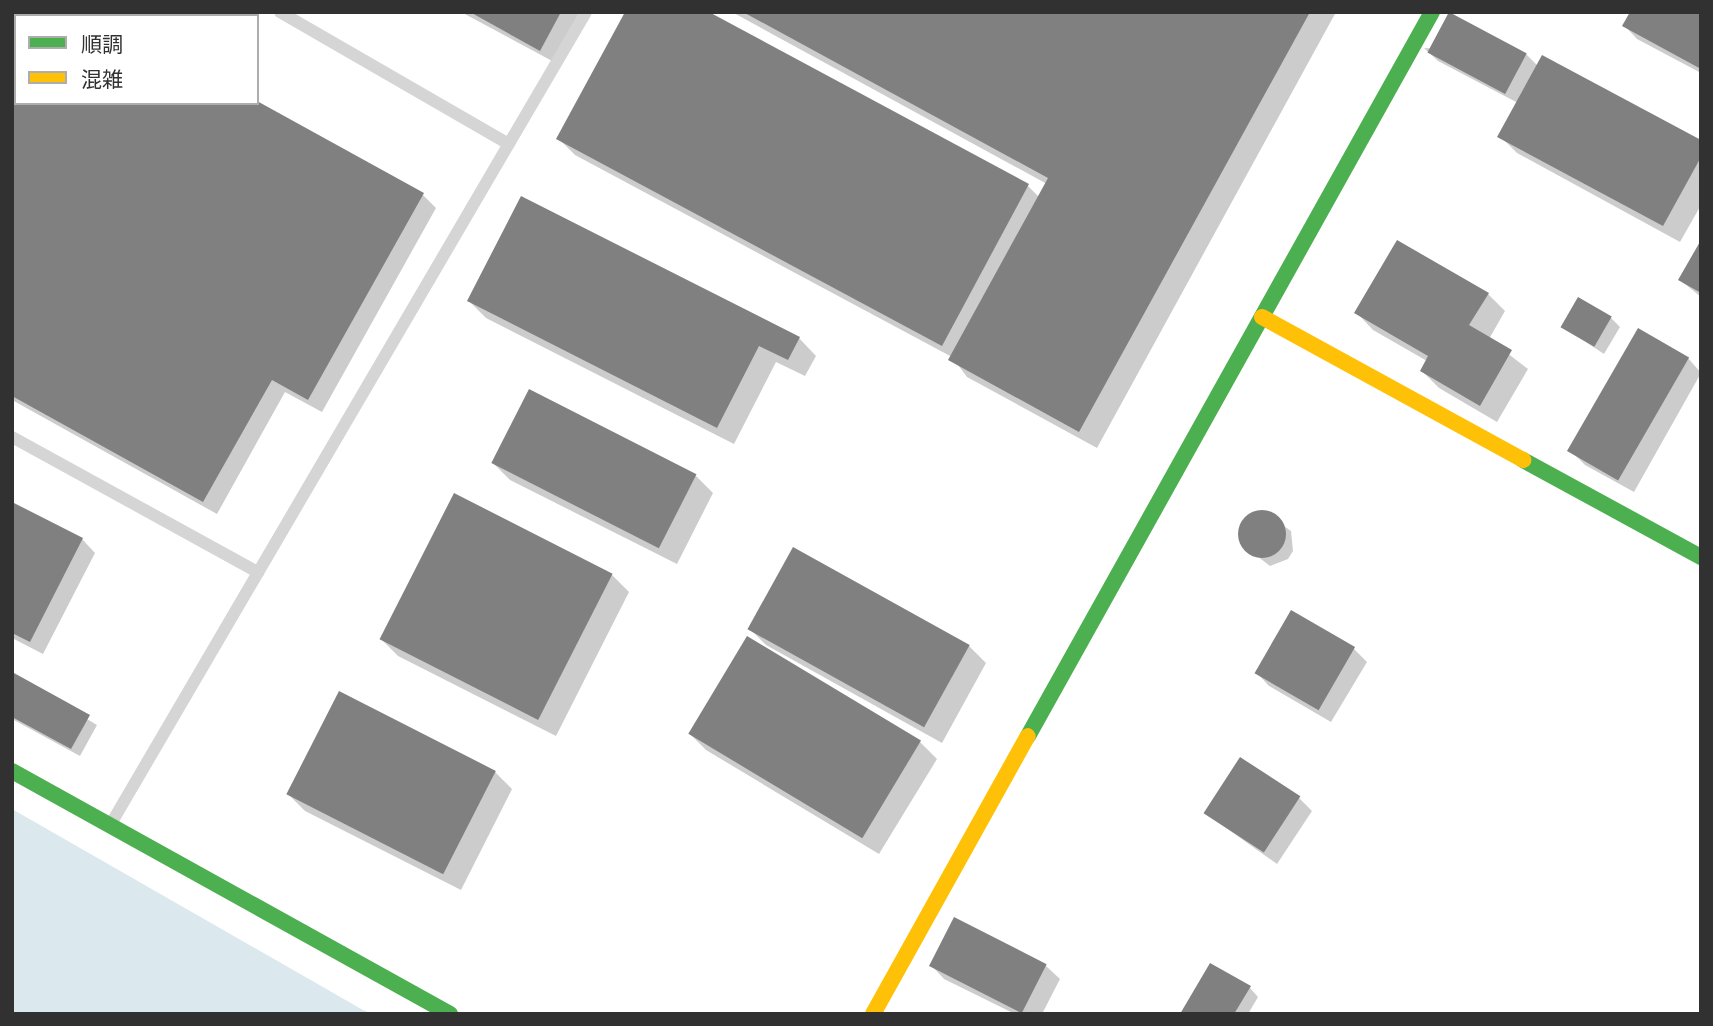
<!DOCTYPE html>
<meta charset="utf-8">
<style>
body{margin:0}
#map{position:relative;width:1713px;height:1026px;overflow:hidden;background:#fff;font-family:Roboto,"Noto Sans JP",sans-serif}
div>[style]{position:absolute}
.water>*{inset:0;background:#dbe9ee}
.shadow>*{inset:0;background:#0003}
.building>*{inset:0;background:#808080;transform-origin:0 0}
.round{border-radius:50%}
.lane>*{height:12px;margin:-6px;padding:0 6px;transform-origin:6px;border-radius:6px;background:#d5d5d5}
.fast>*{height:16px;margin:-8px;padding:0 8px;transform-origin:8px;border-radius:8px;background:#4caf50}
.slow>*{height:16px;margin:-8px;padding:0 8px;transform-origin:8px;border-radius:8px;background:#ffc107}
span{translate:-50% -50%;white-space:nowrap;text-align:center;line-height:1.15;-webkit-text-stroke:7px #fff;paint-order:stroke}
.frame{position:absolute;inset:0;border:14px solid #313131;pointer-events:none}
.legend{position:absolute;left:14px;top:14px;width:245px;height:91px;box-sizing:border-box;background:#fff;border:2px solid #adadad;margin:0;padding:9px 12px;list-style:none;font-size:21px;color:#313131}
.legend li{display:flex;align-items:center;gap:14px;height:35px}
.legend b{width:35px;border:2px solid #adadad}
</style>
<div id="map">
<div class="water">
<i style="clip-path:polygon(12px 809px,363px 1010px,372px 1014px,12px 1014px)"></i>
</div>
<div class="shadow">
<i style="clip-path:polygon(12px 12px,101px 16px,16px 16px,16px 103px,423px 195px,436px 208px,322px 412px,285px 392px,217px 514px,12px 400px)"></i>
<i style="clip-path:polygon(461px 12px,581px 12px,554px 62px)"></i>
<i style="clip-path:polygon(732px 12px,1336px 12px,1097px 448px,967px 377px,952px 357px,575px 155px,558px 138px,1028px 186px,1039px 197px,1047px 184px)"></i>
<i style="clip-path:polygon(1701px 12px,1701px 73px,1637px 39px,1624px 25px)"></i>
<i style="clip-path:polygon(1424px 48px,1526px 54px,1538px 66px,1701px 142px,1701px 205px,1680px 242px,1517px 153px,1500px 136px,1518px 103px,1438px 61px)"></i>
<i style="clip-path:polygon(1701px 243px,1701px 297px,1680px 280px)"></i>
<i style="clip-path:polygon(1488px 294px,1505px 311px,1489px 339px,1528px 369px,1497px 422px,1439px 388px,1422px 371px,1427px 361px,1373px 330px,1356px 312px)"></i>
<i style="clip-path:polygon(469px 301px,799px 338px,816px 356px,805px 376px,776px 362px,734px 444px,486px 318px)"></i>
<i style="clip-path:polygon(1611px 318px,1620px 327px,1604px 354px,1563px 327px)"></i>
<i style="clip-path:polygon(1639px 331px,1688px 358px,1701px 373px,1634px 492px,1585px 465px,1572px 452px)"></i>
<i style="clip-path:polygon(493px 463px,696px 476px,713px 493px,677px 564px,510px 480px)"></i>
<i style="clip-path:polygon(12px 504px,82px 539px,95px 553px,43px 654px,12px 638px)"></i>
<i style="clip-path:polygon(1264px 512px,1291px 531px,1293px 551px,1288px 559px,1270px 566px,1244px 546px,1241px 527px,1246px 519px)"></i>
<i style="clip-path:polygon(612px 575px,629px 592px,556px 736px,398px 656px,381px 639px)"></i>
<i style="clip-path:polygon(1292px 612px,1354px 649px,1367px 662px,1331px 722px,1269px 686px,1256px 672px)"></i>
<i style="clip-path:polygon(749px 628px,969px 646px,986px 663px,942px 743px,766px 645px)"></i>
<i style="clip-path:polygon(15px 676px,97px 725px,80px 756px,12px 719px)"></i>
<i style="clip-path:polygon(689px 733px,920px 742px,937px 759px,879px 854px,706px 750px)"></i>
<i style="clip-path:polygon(495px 772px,512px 789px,461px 890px,305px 811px,288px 794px)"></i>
<i style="clip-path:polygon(1299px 798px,1312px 811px,1277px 864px,1205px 813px)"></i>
<i style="clip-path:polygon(954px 919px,1046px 966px,1060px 979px,1042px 1014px,1015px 1014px,944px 979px,931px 965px)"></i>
<i style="clip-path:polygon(1250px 988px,1258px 997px,1248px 1014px,1182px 1014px)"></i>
</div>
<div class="building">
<i style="clip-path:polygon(12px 12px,104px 16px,16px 16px,16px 103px,257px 101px,424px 193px,308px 400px,272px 380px,203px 502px,12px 396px)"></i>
<i style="clip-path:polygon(470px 12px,561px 12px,540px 51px)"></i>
<i style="clip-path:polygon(625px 12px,709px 12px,1029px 184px,942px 346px,556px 139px)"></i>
<i style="clip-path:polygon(743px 12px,1310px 12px,1079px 432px,948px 360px,1048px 178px)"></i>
<i style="left:1449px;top:12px;width:88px;height:46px;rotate:28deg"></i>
<i style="clip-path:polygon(1630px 12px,1701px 12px,1701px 69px,1622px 26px)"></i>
<i style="clip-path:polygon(1542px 55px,1701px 140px,1701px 157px,1663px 226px,1497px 137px)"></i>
<i style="clip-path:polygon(521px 196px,800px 337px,788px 360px,759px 346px,717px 428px,467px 301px)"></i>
<i style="clip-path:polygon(1397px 240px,1489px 293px,1469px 325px,1512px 350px,1480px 406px,1420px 371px,1428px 356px,1354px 313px)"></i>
<i style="clip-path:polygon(1701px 240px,1701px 293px,1678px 280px)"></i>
<i style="left:1578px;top:297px;width:39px;height:35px;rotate:30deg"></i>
<i style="left:1638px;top:328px;width:59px;height:142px;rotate:30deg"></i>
<i style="left:529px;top:389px;width:188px;height:83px;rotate:27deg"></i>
<i style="left:454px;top:493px;width:178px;height:164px;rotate:27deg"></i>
<i style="clip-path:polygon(12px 502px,83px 538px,30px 642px,12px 633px)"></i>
<i class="round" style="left:1238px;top:510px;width:48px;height:48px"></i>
<i style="left:793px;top:547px;width:202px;height:94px;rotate:29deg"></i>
<i style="left:1291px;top:610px;width:74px;height:73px;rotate:30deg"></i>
<i style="left:747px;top:636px;width:203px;height:114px;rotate:31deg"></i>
<i style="clip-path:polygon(14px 673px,90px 715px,71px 749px,12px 717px)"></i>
<i style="left:339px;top:691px;width:176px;height:116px;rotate:27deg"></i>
<i style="left:1240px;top:757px;width:72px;height:67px;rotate:33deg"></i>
<i style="left:954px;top:917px;width:104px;height:55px;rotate:27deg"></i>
<i style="clip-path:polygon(1210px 963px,1251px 986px,1234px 1014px,1180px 1014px)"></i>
</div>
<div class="lane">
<i style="left:280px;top:12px;width:264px;rotate:30deg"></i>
<i style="left:12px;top:437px;width:281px;rotate:28.8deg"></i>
<i style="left:112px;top:822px;width:938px;rotate:-59.66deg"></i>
</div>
<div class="fast">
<i style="left:1523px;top:460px;width:203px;rotate:28.6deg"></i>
<i style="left:1028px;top:736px;width:829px;rotate:-60.84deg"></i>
<i style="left:12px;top:771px;width:501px;rotate:29.02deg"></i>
</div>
<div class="slow">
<i style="left:1262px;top:317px;width:298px;rotate:28.7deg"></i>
<i style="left:873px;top:1014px;width:318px;rotate:-60.9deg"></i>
</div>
<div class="frame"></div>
<ul class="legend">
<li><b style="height:9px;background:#4caf50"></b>順調</li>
<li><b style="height:9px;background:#ffc107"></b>混雑</li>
</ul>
</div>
